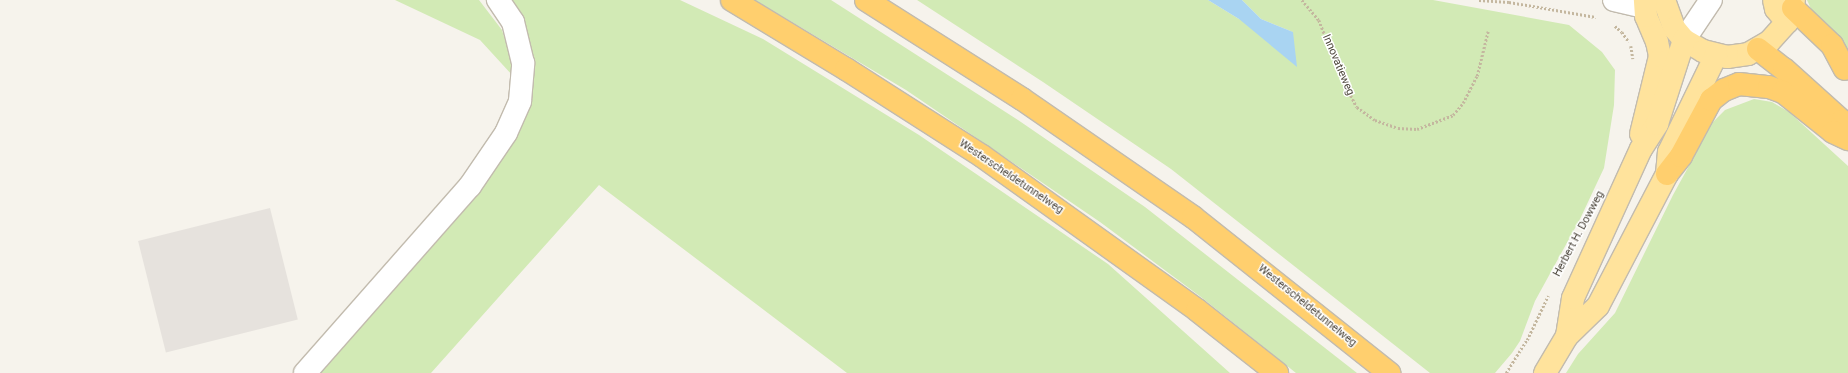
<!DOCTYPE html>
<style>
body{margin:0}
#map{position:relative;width:1848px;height:373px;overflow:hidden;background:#f6f3ec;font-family:Roboto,sans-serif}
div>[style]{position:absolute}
.industrial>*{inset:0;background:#e6e2dd;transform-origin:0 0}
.green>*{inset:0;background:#d2eab5}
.water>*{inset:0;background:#a9d4f2}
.path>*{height:2.5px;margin-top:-1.25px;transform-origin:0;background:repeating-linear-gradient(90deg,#c4b79f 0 2px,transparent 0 4px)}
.roads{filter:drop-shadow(1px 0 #c2bbae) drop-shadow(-1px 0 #c2bbae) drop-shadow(0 1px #c2bbae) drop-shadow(0 -1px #c2bbae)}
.minor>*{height:22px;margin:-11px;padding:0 11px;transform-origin:11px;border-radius:11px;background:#fff}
.major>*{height:22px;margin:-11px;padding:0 11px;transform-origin:11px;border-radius:11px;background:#ffe39c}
.highway>*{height:22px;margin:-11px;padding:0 11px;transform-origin:11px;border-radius:11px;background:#ffcf6e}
span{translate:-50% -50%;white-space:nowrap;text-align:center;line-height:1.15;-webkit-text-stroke:3px #fff;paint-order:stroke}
.street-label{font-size:11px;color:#4b4439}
</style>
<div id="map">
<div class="industrial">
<i style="left:270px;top:208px;width:115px;height:136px;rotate:76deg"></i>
</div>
<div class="green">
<i style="clip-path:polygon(395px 0,479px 0,502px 30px,511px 59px,513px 76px,480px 40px)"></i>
<i style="clip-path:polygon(508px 0,680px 0,763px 39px,919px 135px,1108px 264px,1230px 373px,847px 373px,599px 185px,431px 373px,315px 373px,503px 158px,517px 135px,526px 115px,530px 92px)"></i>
<i style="clip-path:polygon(755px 0,831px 0,1018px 120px,1145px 207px,1357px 373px,1296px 373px,1201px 297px,1100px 222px,906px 90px)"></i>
<i style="clip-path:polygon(917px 0,1208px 0,1239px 19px,1293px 32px,1261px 19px,1242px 0,1433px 0,1569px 25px,1602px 52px,1615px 70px,1614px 105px,1604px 168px,1580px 219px,1535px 301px,1520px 341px,1512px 353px,1495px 373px,1430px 373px,1171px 169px,1043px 82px)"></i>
<i style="clip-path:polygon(1807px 0,1848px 0,1848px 51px,1816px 20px)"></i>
<i style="clip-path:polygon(1754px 99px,1772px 102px,1789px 112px,1848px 166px,1848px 373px,1566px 373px,1578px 354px,1615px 313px,1673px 195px,1713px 122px,1725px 110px)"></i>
</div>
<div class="water">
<i style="clip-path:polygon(1208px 0,1242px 0,1261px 19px,1293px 32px,1297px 67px,1239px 19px)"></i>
</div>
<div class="path">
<i style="left:1302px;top:0;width:26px;rotate:50deg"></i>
<i style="left:1319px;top:20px;width:58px;rotate:68.7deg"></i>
<i style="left:1340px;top:74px;width:37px;rotate:63deg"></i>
<i style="left:1357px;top:107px;width:22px;rotate:36deg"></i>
<i style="left:1375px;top:120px;width:24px;rotate:19deg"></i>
<i style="left:1398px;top:128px;width:19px;rotate:3deg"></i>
<i style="left:1417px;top:129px;width:39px;rotate:-21deg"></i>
<i style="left:1453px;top:115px;width:16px;rotate:-50deg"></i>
<i style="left:1463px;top:103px;width:30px;rotate:-63deg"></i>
<i style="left:1477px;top:76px;width:46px;rotate:-76.3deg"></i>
<i style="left:1479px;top:0;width:30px;rotate:4deg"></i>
<i style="left:1509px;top:2px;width:88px;rotate:9.8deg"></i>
<i style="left:1615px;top:26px;width:9px;rotate:41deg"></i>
<i style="left:1622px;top:32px;width:12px;rotate:55deg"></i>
<i style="left:1631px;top:46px;width:13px;rotate:81deg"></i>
<i style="left:1506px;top:373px;width:39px;rotate:-58deg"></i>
<i style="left:1527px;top:340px;width:49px;rotate:-64.5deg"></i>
</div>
<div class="roads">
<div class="minor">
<i style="left:1614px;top:0;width:32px;rotate:13deg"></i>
<i style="left:1684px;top:40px;width:48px;rotate:-56deg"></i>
<i style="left:305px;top:373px;width:249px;rotate:-48.6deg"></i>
<i style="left:470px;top:186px;width:64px;rotate:-55.8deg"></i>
<i style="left:506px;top:133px;width:35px;rotate:-66deg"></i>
<i style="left:520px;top:101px;width:38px;rotate:-85deg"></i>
<i style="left:523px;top:63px;width:42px;rotate:-103.7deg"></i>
<i style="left:513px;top:22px;width:27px;rotate:-124deg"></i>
</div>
<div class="major">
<i style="left:1664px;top:0;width:30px;rotate:70deg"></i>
<i style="left:1674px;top:28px;width:16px;rotate:50deg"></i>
<i style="left:1684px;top:40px;width:22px;rotate:30deg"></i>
<i style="left:1703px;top:51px;width:25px;rotate:14deg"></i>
<i style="left:1727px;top:57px;width:21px;rotate:-8deg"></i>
<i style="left:1748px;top:54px;width:24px;rotate:-30deg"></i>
<i style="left:1769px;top:42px;width:27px;rotate:-48deg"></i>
<i style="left:1787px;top:22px;width:23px;rotate:-72deg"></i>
<i style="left:1774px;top:0;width:9px;rotate:77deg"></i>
<i style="left:1776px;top:9px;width:17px;rotate:50deg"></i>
<i style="left:1641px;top:134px;width:80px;rotate:-76.3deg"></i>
<i style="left:1660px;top:56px;width:14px;rotate:-102deg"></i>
<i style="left:1657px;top:42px;width:28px;rotate:-113deg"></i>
<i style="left:1646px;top:16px;width:16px;rotate:-94deg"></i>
<i style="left:1567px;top:336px;width:38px;rotate:-81deg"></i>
<i style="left:1573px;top:298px;width:164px;rotate:-65.5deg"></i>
<i style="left:1641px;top:149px;width:30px;rotate:-57deg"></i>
<i style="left:1657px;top:124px;width:88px;rotate:-72.2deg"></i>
<i style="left:1545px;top:373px;width:43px;rotate:-59.3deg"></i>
<i style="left:1567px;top:336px;width:43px;rotate:-44.1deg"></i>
<i style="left:1598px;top:306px;width:149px;rotate:-62.4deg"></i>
<i style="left:1667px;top:174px;width:22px;rotate:-85deg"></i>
<i style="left:1669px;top:152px;width:108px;rotate:-64.1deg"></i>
</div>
<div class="highway">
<i style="left:732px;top:0;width:133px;rotate:31.2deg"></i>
<i style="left:846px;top:69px;width:161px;rotate:32.6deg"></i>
<i style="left:982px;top:156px;width:264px;rotate:35.6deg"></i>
<i style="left:1197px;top:310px;width:102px;rotate:38.2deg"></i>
<i style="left:866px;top:0;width:185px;rotate:32.4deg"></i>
<i style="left:1022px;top:99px;width:208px;rotate:34.6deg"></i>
<i style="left:1193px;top:217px;width:251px;rotate:38.5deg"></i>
<i style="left:1793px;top:8px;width:54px;rotate:43.5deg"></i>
<i style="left:1832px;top:45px;width:27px;rotate:62deg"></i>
<i style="left:1758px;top:49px;width:33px;rotate:38deg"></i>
<i style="left:1784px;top:69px;width:78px;rotate:41.9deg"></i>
<i style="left:1842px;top:121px;width:8px;rotate:60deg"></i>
<i style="left:1667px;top:174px;width:23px;rotate:-52deg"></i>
<i style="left:1681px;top:156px;width:64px;rotate:-61.8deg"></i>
<i style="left:1711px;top:100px;width:16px;rotate:-38deg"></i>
<i style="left:1724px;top:90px;width:16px;rotate:-22deg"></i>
<i style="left:1739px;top:84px;width:30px;rotate:6deg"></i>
<i style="left:1769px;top:87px;width:15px;rotate:20deg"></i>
<i style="left:1783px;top:92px;width:64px;rotate:38.7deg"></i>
<i style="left:1833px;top:132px;width:17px;rotate:25deg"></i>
</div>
</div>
<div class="street-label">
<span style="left:1338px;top:65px;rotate:67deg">Innovatieweg</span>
<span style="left:1011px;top:177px;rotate:34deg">Westerscheldetunnelweg</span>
<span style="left:1579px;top:234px;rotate:-62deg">Herbert H. Dowweg</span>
<span style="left:1307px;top:306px;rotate:39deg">Westerscheldetunnelweg</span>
</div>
</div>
